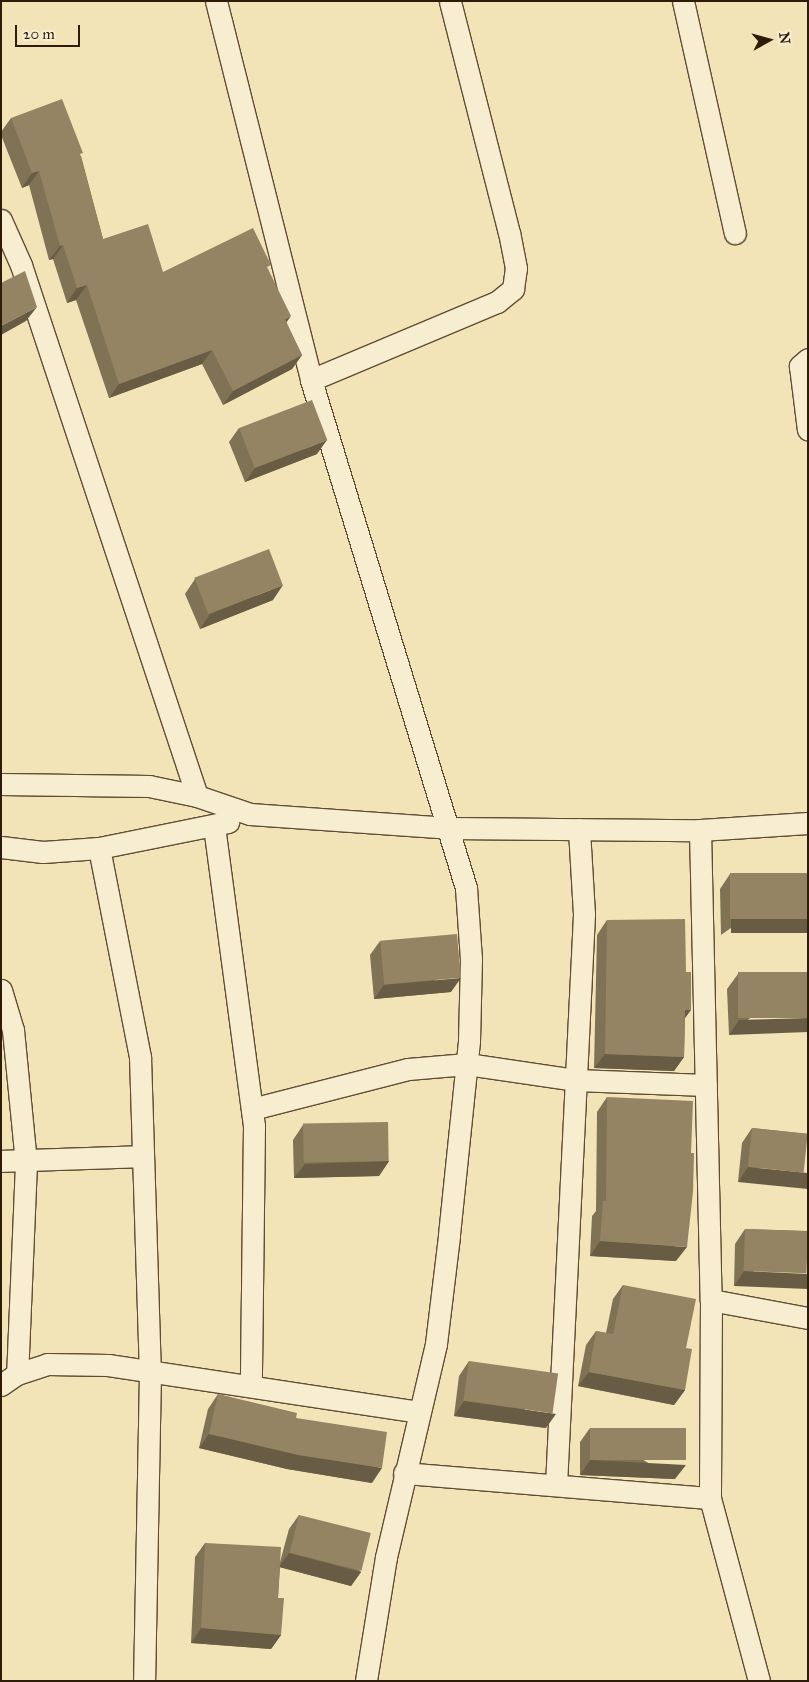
<!DOCTYPE html>
<style>
body{margin:0}
#map{position:relative;width:809px;height:1682px;overflow:hidden;background:#f2e4b7;font-family:"IM FELL Great Primer",serif}
div>[style]{position:absolute}
.roads{filter:drop-shadow(1px 0 #5f4e34) drop-shadow(-1px 0 #5f4e34) drop-shadow(0 1px #5f4e34) drop-shadow(0 -1px #5f4e34)}
.street>*{height:21px;margin:-10.5px;padding:0 10.5px;transform-origin:10.5px;border-radius:10.5px;background:#f7edd0}
.wall>*{inset:0;background:#7f7255}
.shaded-wall>*{inset:0;background:#685c45;transform-origin:0 0}
.building>*{inset:0;background:#948463;transform-origin:0 0}
span{translate:-50% -50%;white-space:nowrap;text-align:center;line-height:1.15;-webkit-text-stroke:4px #f7edd0;paint-order:stroke}
.frame{position:absolute;inset:0;border:2px solid #2e1c09;pointer-events:none}
.north{position:absolute;left:744px;top:15px;width:50px;height:50px;-webkit-text-stroke:4px #f7edd0;paint-order:stroke;rotate:83deg;font-size:14px;font-weight:700;line-height:20px;text-align:center;color:#2e1c09}
.north::after{content:'';display:block;margin:auto;width:18px;height:22px;background:#2e1c09;clip-path:polygon(50% 0,100% 100%,50% 72%,0 100%)}
.scale{position:absolute;left:15px;top:25px;width:65px;height:22px;box-sizing:border-box;border:2px solid #2e1c09;border-top:0;padding-left:6px;font-size:15px;line-height:18px;white-space:nowrap;color:#2e1c09;-webkit-text-stroke:4px #f7edd0;paint-order:stroke}
</style>
<div id="map">
<div class="roads">
<div class="street">
<i style="left:216px;top:1px;width:391px;rotate:75.9deg"></i>
<i style="left:311px;top:380px;width:531px;rotate:73.03deg"></i>
<i style="left:466px;top:888px;width:71px;rotate:86deg"></i>
<i style="left:471px;top:959px;width:82px;rotate:91.4deg"></i>
<i style="left:469px;top:1041px;width:196px;rotate:95.9deg"></i>
<i style="left:449px;top:1236px;width:109px;rotate:96.9deg"></i>
<i style="left:436px;top:1344px;width:219px;rotate:103.2deg"></i>
<i style="left:386px;top:1557px;width:126px;rotate:99.2deg"></i>
<i style="left:683px;top:1px;width:238px;rotate:77.4deg"></i>
<i style="left:1px;top:220px;width:49px;rotate:66deg"></i>
<i style="left:21px;top:265px;width:559px;rotate:71.66deg"></i>
<i style="left:808px;top:359px;width:11px;rotate:139deg"></i>
<i style="left:800px;top:366px;width:64px;rotate:82.9deg"></i>
<i style="left:311px;top:380px;width:202px;rotate:-22.8deg"></i>
<i style="left:497px;top:302px;width:21px;rotate:-39deg"></i>
<i style="left:513px;top:289px;width:21px;rotate:-82deg"></i>
<i style="left:516px;top:268px;width:36px;rotate:-101deg"></i>
<i style="left:509px;top:233px;width:239px;rotate:-104.3deg"></i>
<i style="left:1px;top:784px;width:148px;rotate:0.8deg"></i>
<i style="left:149px;top:786px;width:49px;rotate:11.8deg"></i>
<i style="left:197px;top:796px;width:56px;rotate:18.8deg"></i>
<i style="left:250px;top:814px;width:199px;rotate:4deg"></i>
<i style="left:449px;top:828px;width:251px;rotate:0.5deg"></i>
<i style="left:700px;top:830px;width:108px;rotate:-3.7deg"></i>
<i style="left:214px;top:826px;width:303px;rotate:82.4deg"></i>
<i style="left:254px;top:1126px;width:259px;rotate:90.7deg"></i>
<i style="left:700px;top:830px;width:470px;rotate:88.7deg"></i>
<i style="left:711px;top:1300px;width:198px;rotate:90.3deg"></i>
<i style="left:710px;top:1498px;width:189px;rotate:75deg"></i>
<i style="left:1px;top:847px;width:42px;rotate:6.8deg"></i>
<i style="left:43px;top:852px;width:56px;rotate:-4.1deg"></i>
<i style="left:99px;top:848px;width:132px;rotate:-11.4deg"></i>
<i style="left:99px;top:848px;width:213px;rotate:78.9deg"></i>
<i style="left:140px;top:1057px;width:316px;rotate:88.2deg"></i>
<i style="left:150px;top:1373px;width:308px;rotate:91.1deg"></i>
<i style="left:1px;top:990px;width:42px;rotate:73.3deg"></i>
<i style="left:13px;top:1030px;width:134px;rotate:84.4deg"></i>
<i style="left:26px;top:1163px;width:211px;rotate:92.4deg"></i>
<i style="left:252px;top:1109px;width:161px;rotate:-14.4deg"></i>
<i style="left:408px;top:1069px;width:59px;rotate:-4.8deg"></i>
<i style="left:467px;top:1064px;width:109px;rotate:8.4deg"></i>
<i style="left:575px;top:1080px;width:131px;rotate:2.2deg"></i>
<i style="left:1px;top:1161px;width:142px;rotate:-2deg"></i>
<i style="left:711px;top:1300px;width:99px;rotate:10.5deg"></i>
<i style="left:1px;top:1385px;width:19px;rotate:-35deg"></i>
<i style="left:17px;top:1374px;width:32px;rotate:-18deg"></i>
<i style="left:47px;top:1364px;width:61px;rotate:0.9deg"></i>
<i style="left:108px;top:1365px;width:314px;rotate:8.6deg"></i>
<i style="left:404px;top:1473px;width:307px;rotate:4.7deg"></i>
<i style="left:556px;top:1485px;width:572px;rotate:-87.19deg"></i>
<i style="left:584px;top:914px;width:85px;rotate:-93.4deg"></i>
</div>
</div>
<div class="wall">
<i style="clip-path:polygon(11px 118px,81px 156px,103px 239px,163px 272px,268px 269px,286px 323px,302px 355px,292px 369px,223px 405px,202px 364px,109px 398px,76px 300px,67px 303px,53px 259px,49px 260px,29px 185px,22px 188px,1px 135px,1px 132px)"></i>
<i style="clip-path:polygon(239px 428px,317px 454px,245px 482px,229px 442px)"></i>
<i style="clip-path:polygon(195px 579px,273px 600px,200px 629px,185px 594px)"></i>
<i style="clip-path:polygon(808px 873px,721px 935px,720px 889px,730px 874px)"></i>
<i style="clip-path:polygon(607px 920px,685px 1019px,684px 1057px,674px 1071px,594px 1068px,597px 935px)"></i>
<i style="clip-path:polygon(380px 941px,451px 992px,374px 999px,370px 955px)"></i>
<i style="clip-path:polygon(808px 972px,729px 1035px,727px 989px,738px 974px)"></i>
<i style="clip-path:polygon(607px 1097px,676px 1261px,590px 1256px,592px 1216px,596px 1211px,597px 1112px)"></i>
<i style="clip-path:polygon(303px 1125px,389px 1161px,379px 1176px,294px 1178px,293px 1140px)"></i>
<i style="clip-path:polygon(752px 1128px,808px 1134px,738px 1182px,742px 1143px)"></i>
<i style="clip-path:polygon(745px 1229px,808px 1231px,734px 1286px,735px 1244px)"></i>
<i style="clip-path:polygon(623px 1285px,686px 1348px,685px 1390px,674px 1405px,578px 1386px,586px 1345px,596px 1331px,606px 1333px,613px 1299px)"></i>
<i style="clip-path:polygon(469px 1361px,546px 1428px,454px 1416px,459px 1376px)"></i>
<i style="clip-path:polygon(218px 1394px,296px 1418px,372px 1483px,287px 1469px,199px 1448px,208px 1409px)"></i>
<i style="clip-path:polygon(590px 1428px,675px 1479px,580px 1475px,580px 1442px)"></i>
<i style="clip-path:polygon(299px 1515px,361px 1572px,351px 1586px,280px 1567px,278px 1598px,281px 1635px,271px 1649px,191px 1643px,195px 1557px,205px 1543px,280px 1562px,289px 1529px)"></i>
</div>
<div class="shaded-wall">
<i style="clip-path:polygon(39px 171px,29px 185px,22px 188px,32px 173px)"></i>
<i style="clip-path:polygon(63px 245px,53px 259px,49px 260px,60px 246px)"></i>
<i style="clip-path:polygon(87px 285px,76px 300px,67px 303px,77px 288px)"></i>
<i style="clip-path:polygon(37px 307px,26px 321px,1px 335px,1px 326px)"></i>
<i style="clip-path:polygon(291px 316px,281px 330px,285px 319px)"></i>
<i style="clip-path:polygon(212px 350px,202px 364px,109px 398px,119px 384px)"></i>
<i style="clip-path:polygon(302px 355px,292px 369px,223px 405px,233px 391px)"></i>
<i style="clip-path:polygon(327px 440px,317px 454px,245px 482px,255px 468px)"></i>
<i style="clip-path:polygon(283px 585px,273px 600px,200px 629px,210px 614px)"></i>
<i style="left:808px;top:919px;width:14px;height:77px;rotate:90deg"></i>
<i style="clip-path:polygon(461px 978px,451px 992px,374px 999px,384px 985px)"></i>
<i style="clip-path:polygon(685px 1010px,691px 1010px,680px 1025px)"></i>
<i style="clip-path:polygon(808px 1018px,808px 1032px,729px 1035px,739px 1020px)"></i>
<i style="clip-path:polygon(605px 1054px,684px 1057px,674px 1071px,594px 1068px)"></i>
<i style="clip-path:polygon(389px 1161px,379px 1176px,294px 1178px,305px 1164px)"></i>
<i style="clip-path:polygon(748px 1167px,808px 1173px,808px 1189px,738px 1182px)"></i>
<i style="clip-path:polygon(600px 1241px,687px 1247px,676px 1261px,590px 1256px)"></i>
<i style="clip-path:polygon(744px 1271px,808px 1274px,808px 1289px,734px 1286px)"></i>
<i style="clip-path:polygon(589px 1372px,685px 1390px,674px 1405px,578px 1386px)"></i>
<i style="clip-path:polygon(464px 1401px,556px 1414px,546px 1428px,454px 1416px)"></i>
<i style="clip-path:polygon(209px 1434px,382px 1468px,372px 1483px,287px 1469px,199px 1448px)"></i>
<i style="clip-path:polygon(590px 1460px,686px 1465px,675px 1479px,580px 1475px)"></i>
<i style="clip-path:polygon(289px 1553px,361px 1572px,351px 1586px,279px 1567px)"></i>
<i style="clip-path:polygon(201px 1628px,281px 1635px,271px 1649px,191px 1643px)"></i>
</div>
<div class="building">
<i style="clip-path:polygon(62px 99px,83px 153px,80px 154px,103px 239px,148px 224px,163px 272px,253px 228px,271px 265px,267px 267px,291px 316px,285px 319px,302px 355px,233px 391px,212px 350px,119px 384px,87px 285px,77px 288px,63px 245px,60px 246px,39px 171px,32px 173px,11px 118px)"></i>
<i style="clip-path:polygon(25px 271px,37px 307px,1px 326px,1px 283px)"></i>
<i style="left:312px;top:400px;width:43px;height:78px;rotate:69deg"></i>
<i style="left:269px;top:549px;width:39px;height:80px;rotate:69deg"></i>
<i style="left:808px;top:873px;width:46px;height:78px;rotate:90deg"></i>
<i style="clip-path:polygon(685px 919px,686px 972px,691px 972px,691px 1010px,685px 1010px,684px 1057px,605px 1054px,607px 920px)"></i>
<i style="left:457px;top:934px;width:44px;height:77px;rotate:85deg"></i>
<i style="left:808px;top:972px;width:46px;height:70px;rotate:90deg"></i>
<i style="clip-path:polygon(607px 1097px,693px 1101px,691px 1153px,694px 1153px,693px 1192px,687px 1247px,600px 1241px,603px 1201px,606px 1201px)"></i>
<i style="left:388px;top:1122px;width:39px;height:85px;rotate:89deg"></i>
<i style="left:752px;top:1128px;width:56px;height:39px;rotate:6deg"></i>
<i style="left:745px;top:1229px;width:63px;height:42px;rotate:2deg"></i>
<i style="clip-path:polygon(623px 1285px,696px 1299px,686px 1348px,692px 1349px,685px 1390px,589px 1372px,596px 1331px,613px 1334px)"></i>
<i style="left:469px;top:1361px;width:90px;height:40px;rotate:8deg"></i>
<i style="clip-path:polygon(218px 1394px,297px 1413px,296px 1418px,387px 1432px,382px 1468px,298px 1455px,209px 1434px)"></i>
<i style="left:590px;top:1428px;width:96px;height:32px"></i>
<i style="left:299px;top:1515px;width:74px;height:39px;rotate:14deg"></i>
<i style="clip-path:polygon(205px 1543px,281px 1547px,278px 1598px,284px 1598px,281px 1635px,201px 1628px)"></i>
</div>
<div class="frame"></div>
<div class="north">N</div>
<div class="scale">20 m</div>
</div>
